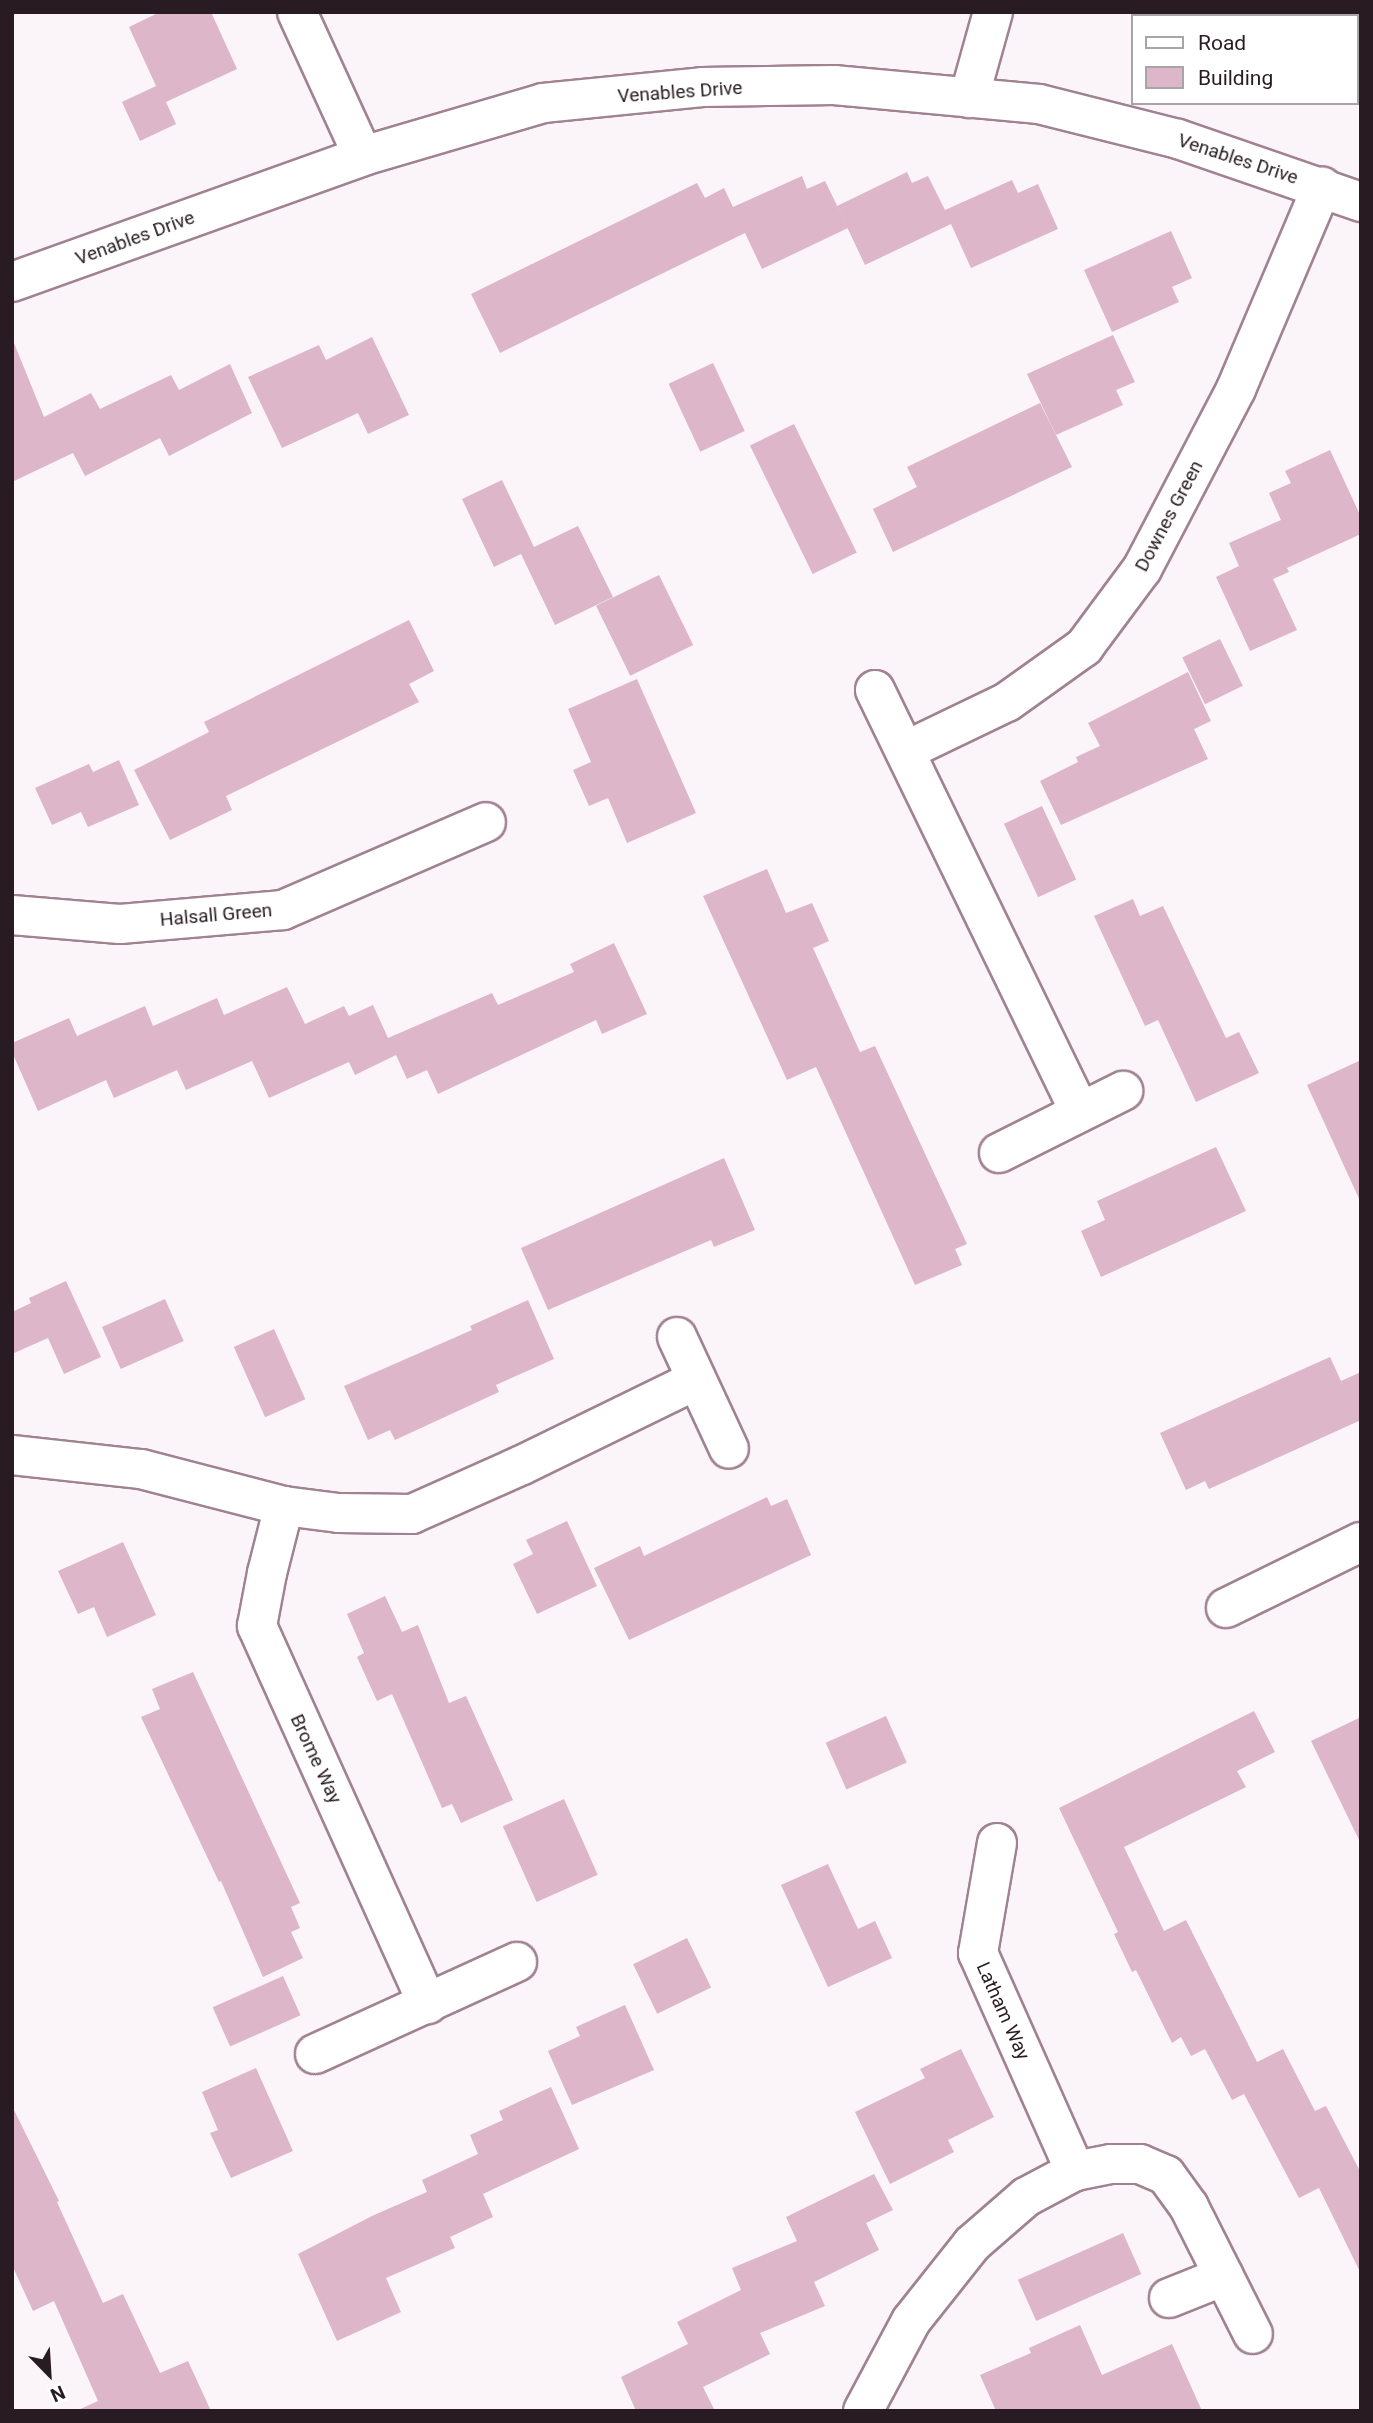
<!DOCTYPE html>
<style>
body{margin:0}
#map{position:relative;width:1373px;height:2423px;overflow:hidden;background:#fbf4f8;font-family:Roboto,sans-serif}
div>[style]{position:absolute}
.building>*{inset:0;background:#deb6ca;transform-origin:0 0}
.roads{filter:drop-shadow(2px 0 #a08291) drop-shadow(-2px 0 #a08291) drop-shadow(0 2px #a08291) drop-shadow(0 -2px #a08291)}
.minor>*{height:38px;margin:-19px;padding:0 19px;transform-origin:19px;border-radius:19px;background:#fff}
span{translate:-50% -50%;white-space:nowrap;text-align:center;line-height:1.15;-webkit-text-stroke:5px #fff;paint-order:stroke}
.street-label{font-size:19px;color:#281c22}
.frame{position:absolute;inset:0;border:14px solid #281c22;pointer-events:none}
.legend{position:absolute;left:1131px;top:14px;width:228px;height:91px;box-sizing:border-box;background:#fff;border:2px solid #a9a4a7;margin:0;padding:9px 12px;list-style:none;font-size:21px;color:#281c22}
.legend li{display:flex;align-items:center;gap:14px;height:35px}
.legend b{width:35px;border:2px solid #a9a4a7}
.north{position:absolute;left:14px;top:2339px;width:70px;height:70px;-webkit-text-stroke:5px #fff;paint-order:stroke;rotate:156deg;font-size:19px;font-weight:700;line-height:28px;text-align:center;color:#281c22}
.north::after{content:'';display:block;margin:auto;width:24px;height:32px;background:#281c22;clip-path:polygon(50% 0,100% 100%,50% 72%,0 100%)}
</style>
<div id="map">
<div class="building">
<i style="clip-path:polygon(160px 12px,211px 12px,237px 69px,166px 102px,176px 124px,140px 141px,122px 102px,156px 86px,129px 27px)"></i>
<i style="clip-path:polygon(907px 172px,912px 183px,928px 176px,945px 210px,1012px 180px,1018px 193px,1038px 184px,1058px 229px,971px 268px,951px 224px,865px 265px,837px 206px)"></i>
<i style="clip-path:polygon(802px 176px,807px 189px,825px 181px,848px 228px,762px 269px,745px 233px,500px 353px,471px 294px,697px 183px,705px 198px,724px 188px,733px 207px)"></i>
<i style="clip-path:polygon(1171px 231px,1192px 278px,1172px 287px,1179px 302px,1112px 332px,1084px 270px)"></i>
<i style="clip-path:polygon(1113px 335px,1135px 382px,1116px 390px,1123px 405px,1056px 435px,1027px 374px)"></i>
<i style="clip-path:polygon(372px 337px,409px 415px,368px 434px,358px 413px,282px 448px,248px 377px,319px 345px,326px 360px)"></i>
<i style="clip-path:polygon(14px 343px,44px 417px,91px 393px,100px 409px,171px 375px,179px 390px,230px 364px,252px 413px,169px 456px,160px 438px,85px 476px,73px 453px,12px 482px)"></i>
<i style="left:713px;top:363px;width:75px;height:49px;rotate:65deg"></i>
<i style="clip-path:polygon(1040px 403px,1072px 467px,893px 552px,873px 509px,917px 487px,907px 467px)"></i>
<i style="left:794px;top:424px;width:143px;height:49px;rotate:64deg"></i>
<i style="clip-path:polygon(1330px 450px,1361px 517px,1361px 534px,1287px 568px,1289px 572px,1273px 579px,1297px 630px,1250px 651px,1216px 577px,1239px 566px,1229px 543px,1281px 520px,1269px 493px,1291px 483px,1285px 471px)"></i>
<i style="clip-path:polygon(502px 480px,534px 547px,578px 526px,613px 597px,555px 625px,521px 554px,494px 567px,462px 499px)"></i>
<i style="left:659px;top:575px;width:78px;height:70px;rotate:64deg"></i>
<i style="clip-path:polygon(409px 620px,434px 671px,409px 684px,419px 702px,226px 796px,232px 810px,170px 840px,134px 770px,209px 732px,204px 722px)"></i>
<i style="left:1220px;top:639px;width:52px;height:42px;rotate:64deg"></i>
<i style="clip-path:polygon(1188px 672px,1211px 721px,1194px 729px,1208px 759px,1061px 825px,1040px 781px,1078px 762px,1076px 757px,1100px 746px,1088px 723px)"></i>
<i style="clip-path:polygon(637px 679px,696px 813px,627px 843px,608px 798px,589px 806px,573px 770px,591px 762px,568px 709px)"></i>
<i style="clip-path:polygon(119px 760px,139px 805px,88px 827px,81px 812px,52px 825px,35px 788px,89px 764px,93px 772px)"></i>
<i style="left:1042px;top:806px;width:81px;height:42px;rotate:65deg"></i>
<i style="clip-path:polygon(767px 869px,786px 913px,812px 903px,829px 941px,813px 948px,860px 1052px,875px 1046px,967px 1244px,955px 1249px,962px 1265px,915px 1285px,816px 1067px,787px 1080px,703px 896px)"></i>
<i style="clip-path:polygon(1133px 899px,1140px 916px,1163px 906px,1226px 1038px,1239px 1032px,1259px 1073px,1196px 1102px,1158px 1020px,1145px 1026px,1094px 916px)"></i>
<i style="clip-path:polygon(614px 943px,647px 1014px,602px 1034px,596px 1020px,438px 1094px,427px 1070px,407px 1079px,396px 1055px,355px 1075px,349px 1062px,269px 1098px,252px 1061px,186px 1090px,177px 1070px,114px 1098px,106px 1080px,38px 1111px,12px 1052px,12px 1043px,69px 1018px,77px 1036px,145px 1006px,153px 1026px,217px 998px,224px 1015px,287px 987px,305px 1024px,344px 1006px,349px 1016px,373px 1005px,388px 1038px,492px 993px,498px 1005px,574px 972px,570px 964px)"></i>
<i style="clip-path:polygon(1361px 1060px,1361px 1203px,1307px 1085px)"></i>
<i style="clip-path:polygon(1216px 1147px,1246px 1211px,1101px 1277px,1081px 1231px,1105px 1220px,1097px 1201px)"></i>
<i style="clip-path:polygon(724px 1158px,755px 1230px,714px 1247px,711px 1240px,548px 1310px,521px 1248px)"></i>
<i style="clip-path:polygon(66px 1281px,101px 1357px,64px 1374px,48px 1338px,12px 1354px,12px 1312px,31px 1303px,29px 1298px)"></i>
<i style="left:165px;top:1299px;width:46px;height:69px;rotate:66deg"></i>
<i style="clip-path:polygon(528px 1300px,554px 1359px,496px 1385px,499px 1392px,395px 1440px,390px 1430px,368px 1440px,344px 1386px,472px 1330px,470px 1326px)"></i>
<i style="left:274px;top:1329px;width:77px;height:44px;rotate:66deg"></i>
<i style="clip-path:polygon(1330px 1357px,1341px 1381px,1361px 1372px,1361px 1420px,1209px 1489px,1205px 1481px,1186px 1490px,1160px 1433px)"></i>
<i style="clip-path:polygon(767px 1497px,771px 1506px,787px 1499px,811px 1555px,629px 1640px,594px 1568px,640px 1546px,644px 1556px)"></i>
<i style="clip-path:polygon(567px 1521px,597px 1586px,537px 1614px,513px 1564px,533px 1554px,526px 1540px)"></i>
<i style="clip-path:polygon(123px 1542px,156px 1615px,107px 1637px,94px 1607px,78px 1614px,58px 1571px)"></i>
<i style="clip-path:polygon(385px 1596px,402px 1632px,418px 1625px,449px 1703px,466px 1696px,513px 1800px,461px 1823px,452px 1804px,442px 1808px,392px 1694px,377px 1701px,357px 1657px,364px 1653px,347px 1614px)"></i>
<i style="clip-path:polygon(193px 1672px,300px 1903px,291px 1907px,300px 1928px,291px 1932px,303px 1958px,263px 1977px,221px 1881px,219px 1882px,141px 1717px,160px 1709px,152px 1689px)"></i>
<i style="clip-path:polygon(1254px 1711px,1275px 1752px,1237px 1771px,1246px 1787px,1124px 1847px,1164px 1931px,1186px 1920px,1257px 2062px,1283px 2049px,1315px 2111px,1326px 2106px,1361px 2173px,1361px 2274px,1319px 2188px,1299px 2198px,1244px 2094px,1232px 2100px,1205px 2049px,1191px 2056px,1181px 2037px,1172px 2043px,1136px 1970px,1132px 1972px,1114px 1934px,1118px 1932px,1059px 1808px)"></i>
<i style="left:886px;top:1716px;width:51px;height:66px;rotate:66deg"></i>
<i style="clip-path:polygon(1361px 1717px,1361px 1844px,1311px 1741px)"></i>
<i style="left:564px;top:1799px;width:83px;height:67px;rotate:66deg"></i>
<i style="clip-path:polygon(828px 1864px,858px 1929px,875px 1921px,892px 1958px,828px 1987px,781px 1885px)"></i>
<i style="left:687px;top:1938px;width:55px;height:60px;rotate:64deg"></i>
<i style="left:283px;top:1976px;width:43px;height:77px;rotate:66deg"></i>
<i style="clip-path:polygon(625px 2005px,654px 2070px,572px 2105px,548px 2051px,580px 2036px,576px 2027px)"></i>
<i style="clip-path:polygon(961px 2049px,994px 2117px,948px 2140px,954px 2152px,890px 2184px,855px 2112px,925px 2078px,920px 2069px)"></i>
<i style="clip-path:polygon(256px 2068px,293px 2151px,231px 2178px,210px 2133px,218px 2130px,202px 2092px)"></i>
<i style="clip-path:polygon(551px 2087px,579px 2149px,483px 2194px,493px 2217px,450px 2237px,455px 2248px,386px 2278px,401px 2312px,337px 2341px,298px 2254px,374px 2215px,427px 2192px,422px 2180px,478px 2154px,470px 2135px,503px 2120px,499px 2111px)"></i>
<i style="clip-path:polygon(12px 2106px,59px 2201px,57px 2202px,103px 2303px,123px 2294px,160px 2373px,188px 2361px,211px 2411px,76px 2411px,98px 2401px,54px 2301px,33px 2311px,12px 2265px)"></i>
<i style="clip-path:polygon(874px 2174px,893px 2210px,866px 2223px,879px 2250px,814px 2282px,825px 2306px,760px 2333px,770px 2354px,703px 2387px,715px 2411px,636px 2411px,621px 2377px,688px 2344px,677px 2322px,741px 2290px,732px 2268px,797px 2241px,786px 2217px)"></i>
<i style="left:1123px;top:2233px;width:45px;height:115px;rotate:66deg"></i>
<i style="clip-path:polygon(1080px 2325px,1102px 2375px,1172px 2344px,1202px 2411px,996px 2411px,980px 2375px,1031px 2353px,1029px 2348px)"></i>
</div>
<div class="roads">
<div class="minor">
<i style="left:297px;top:12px;width:158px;rotate:65.4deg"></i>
<i style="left:969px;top:98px;width:89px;rotate:-74.4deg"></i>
<i style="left:12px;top:282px;width:373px;rotate:-19.7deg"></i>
<i style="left:363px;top:156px;width:188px;rotate:-16.4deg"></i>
<i style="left:543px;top:103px;width:160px;rotate:-5.7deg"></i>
<i style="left:702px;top:87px;width:132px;rotate:-0.9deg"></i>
<i style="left:834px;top:85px;width:206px;rotate:5.3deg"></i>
<i style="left:1039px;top:104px;width:143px;rotate:14.1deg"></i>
<i style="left:1178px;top:139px;width:194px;rotate:19deg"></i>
<i style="left:875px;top:690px;width:469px;rotate:64.1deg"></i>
<i style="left:905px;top:751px;width:113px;rotate:-25.7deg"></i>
<i style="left:1007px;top:702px;width:95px;rotate:-35.5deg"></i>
<i style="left:1084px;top:647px;width:97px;rotate:-53.4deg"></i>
<i style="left:1142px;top:569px;width:203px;rotate:-62.4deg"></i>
<i style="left:1236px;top:389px;width:220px;rotate:-67deg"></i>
<i style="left:12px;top:915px;width:108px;rotate:4.8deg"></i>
<i style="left:120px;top:924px;width:164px;rotate:-4.9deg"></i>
<i style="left:283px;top:910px;width:221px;rotate:-23.4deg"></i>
<i style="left:999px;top:1153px;width:139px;rotate:-26.6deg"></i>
<i style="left:677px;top:1337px;width:123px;rotate:65.1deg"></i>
<i style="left:12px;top:1455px;width:130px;rotate:6.2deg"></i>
<i style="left:141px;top:1469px;width:148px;rotate:14.5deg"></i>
<i style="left:284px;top:1506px;width:55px;rotate:7.3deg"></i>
<i style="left:339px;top:1513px;width:73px;rotate:0.8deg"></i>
<i style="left:412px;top:1514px;width:120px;rotate:-24deg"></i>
<i style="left:522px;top:1465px;width:194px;rotate:-26deg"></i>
<i style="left:284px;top:1506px;width:69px;rotate:104.2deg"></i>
<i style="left:267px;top:1573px;width:54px;rotate:100.7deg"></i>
<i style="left:257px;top:1626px;width:415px;rotate:65.7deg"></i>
<i style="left:1226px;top:1608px;width:150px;rotate:-26.1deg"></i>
<i style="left:997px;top:1843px;width:112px;rotate:99.8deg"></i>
<i style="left:978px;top:1953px;width:239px;rotate:66deg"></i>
<i style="left:315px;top:2054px;width:222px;rotate:-24.5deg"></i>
<i style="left:1169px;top:2298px;width:59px;rotate:-21.8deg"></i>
<i style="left:863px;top:2411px;width:102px;rotate:-61.9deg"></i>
<i style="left:911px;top:2321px;width:98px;rotate:-51.6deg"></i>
<i style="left:972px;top:2244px;width:72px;rotate:-41deg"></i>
<i style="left:1026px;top:2197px;width:55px;rotate:-28deg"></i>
<i style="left:1075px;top:2171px;width:37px;rotate:-11deg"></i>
<i style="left:1111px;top:2164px;width:29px"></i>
<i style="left:1140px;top:2164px;width:28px;rotate:23deg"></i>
<i style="left:1166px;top:2175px;width:39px;rotate:54deg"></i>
<i style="left:1189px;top:2207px;width:142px;rotate:63.3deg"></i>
</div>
</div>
<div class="street-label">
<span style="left:680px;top:92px;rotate:-4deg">Venables Drive</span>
<span style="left:1238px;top:159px;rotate:18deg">Venables Drive</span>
<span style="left:135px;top:238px;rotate:-20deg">Venables Drive</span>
<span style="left:1169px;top:516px;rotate:-62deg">Downes Green</span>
<span style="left:216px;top:915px;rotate:-5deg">Halsall Green</span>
<span style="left:316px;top:1759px;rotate:65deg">Brome Way</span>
<span style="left:1003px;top:2011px;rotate:66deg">Latham Way</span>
</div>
<div class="frame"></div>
<ul class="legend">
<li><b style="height:9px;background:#fff"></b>Road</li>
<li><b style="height:19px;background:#deb6ca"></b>Building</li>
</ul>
<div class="north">N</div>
</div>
